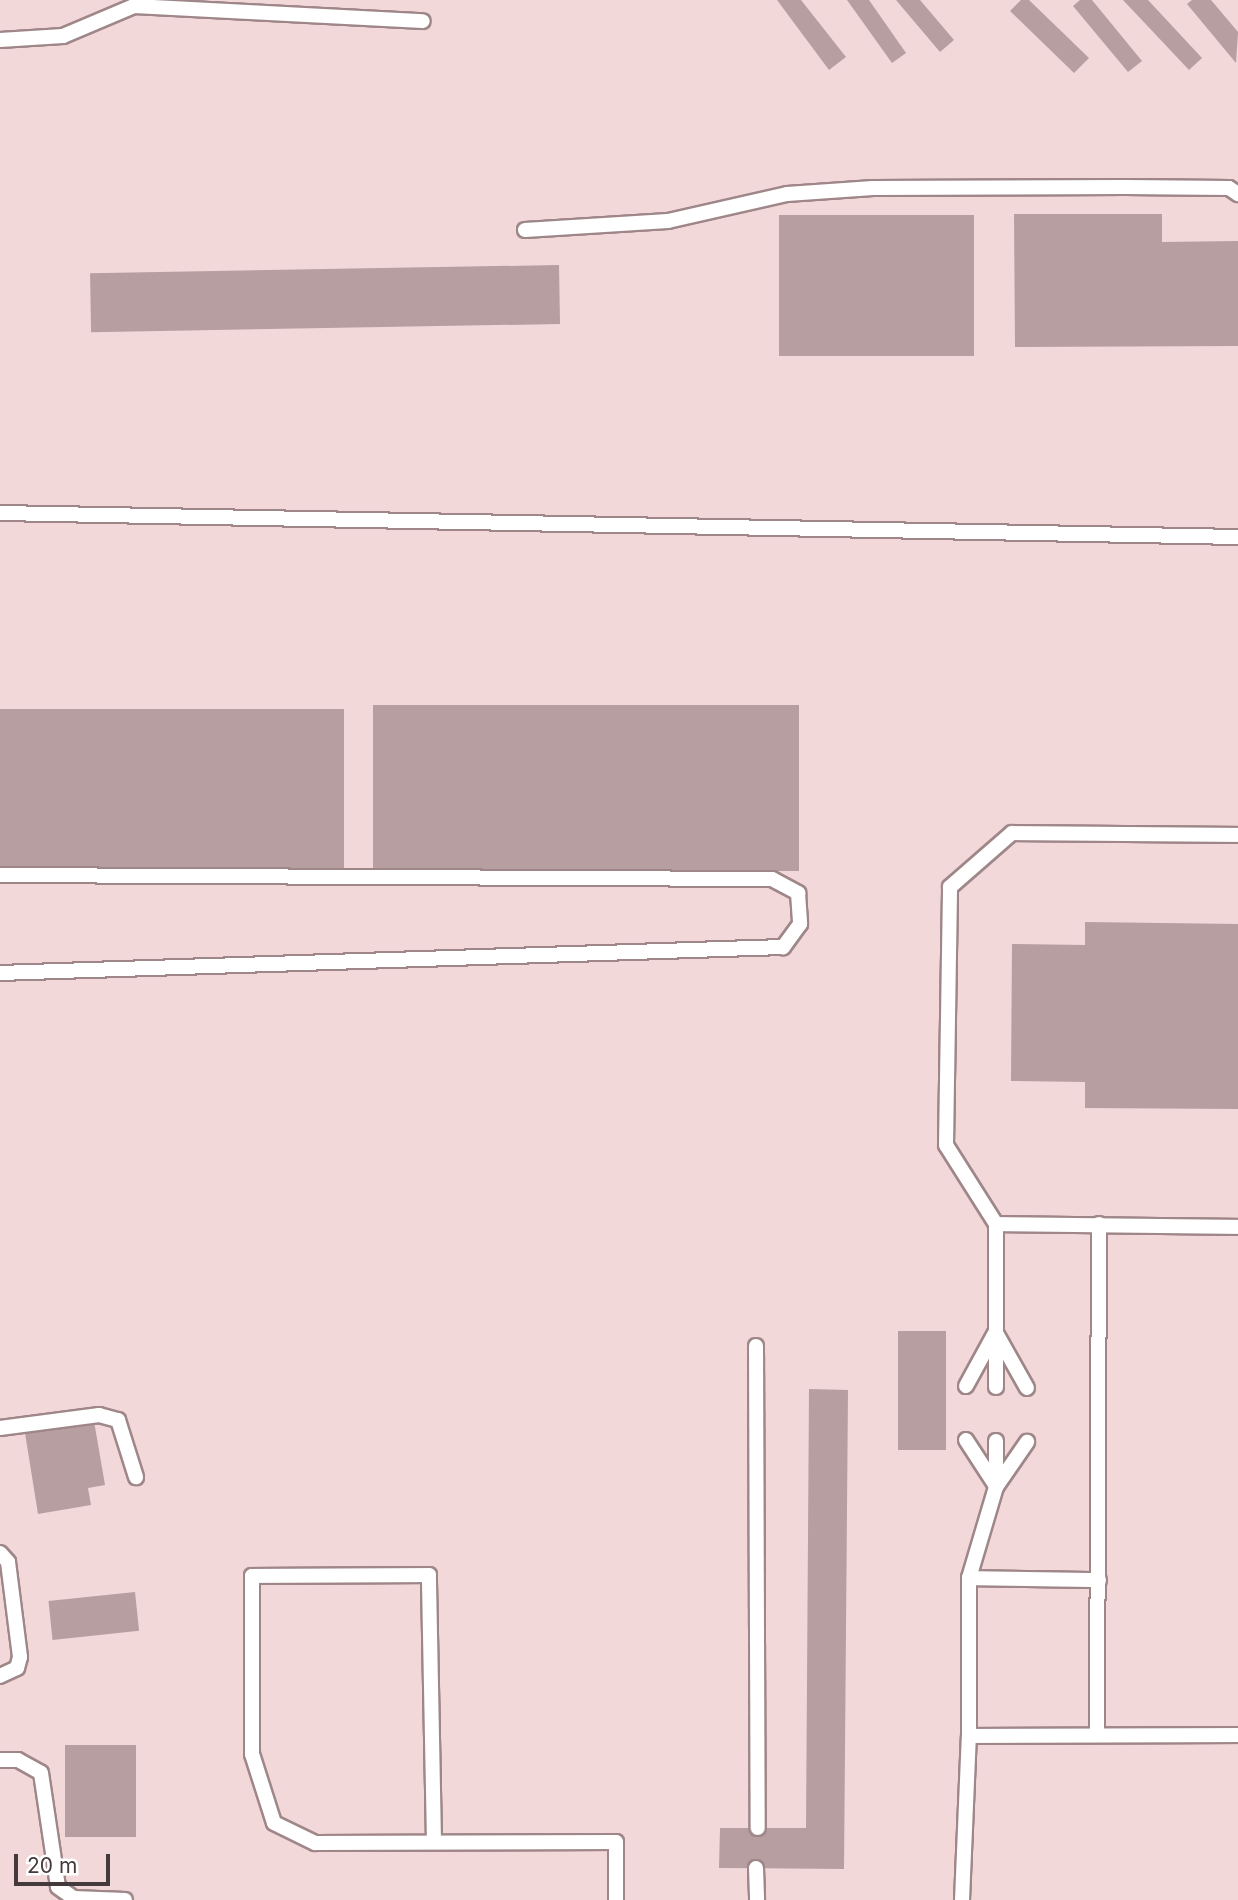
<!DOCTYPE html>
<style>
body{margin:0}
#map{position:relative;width:1238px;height:1900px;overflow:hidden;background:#f2d8d9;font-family:Inter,sans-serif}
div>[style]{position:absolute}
.building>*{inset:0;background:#b79ea0;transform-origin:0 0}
.roads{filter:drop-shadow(2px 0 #9f8789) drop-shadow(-2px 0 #9f8789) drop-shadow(0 2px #9f8789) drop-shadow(0 -2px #9f8789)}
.service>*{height:14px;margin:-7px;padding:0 7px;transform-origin:7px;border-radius:7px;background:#fff}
span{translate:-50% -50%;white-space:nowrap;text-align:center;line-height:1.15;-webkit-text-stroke:7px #fff;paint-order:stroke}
.scale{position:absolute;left:14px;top:1854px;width:96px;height:32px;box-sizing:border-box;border:4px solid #443a3b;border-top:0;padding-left:9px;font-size:21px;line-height:24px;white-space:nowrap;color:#443a3b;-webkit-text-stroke:5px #fff;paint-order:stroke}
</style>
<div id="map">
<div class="building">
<i style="clip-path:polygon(777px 0,801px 0,846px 57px,829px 70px)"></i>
<i style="clip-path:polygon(847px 0,869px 0,906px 53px,892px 63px)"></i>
<i style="clip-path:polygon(896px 0,920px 0,954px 40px,940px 52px)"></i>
<i style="clip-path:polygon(1021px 0,1029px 0,1089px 58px,1074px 73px,1010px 11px)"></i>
<i style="clip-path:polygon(1080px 0,1092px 0,1142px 61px,1128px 72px,1073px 6px)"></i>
<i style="clip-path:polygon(1123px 0,1148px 0,1202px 58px,1189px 70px)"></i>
<i style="clip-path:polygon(1192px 0,1211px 0,1238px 32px,1236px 63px,1187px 4px)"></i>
<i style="clip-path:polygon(1014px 214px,1162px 214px,1162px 242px,1238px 241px,1238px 346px,1015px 347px)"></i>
<i style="left:974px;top:215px;width:141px;height:195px;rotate:90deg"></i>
<i style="left:559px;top:265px;width:59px;height:469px;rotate:89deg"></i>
<i style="left:373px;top:705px;width:426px;height:166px"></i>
<i style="left:344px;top:709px;width:161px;height:344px;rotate:90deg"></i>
<i style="clip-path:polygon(1085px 922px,1238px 924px,1238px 1109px,1085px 1108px,1085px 1082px,1011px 1081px,1012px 944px,1085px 945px)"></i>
<i style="left:898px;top:1331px;width:48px;height:119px"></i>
<i style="clip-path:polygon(809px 1389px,848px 1390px,844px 1869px,719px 1868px,720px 1828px,806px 1828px)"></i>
<i style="clip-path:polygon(94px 1421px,105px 1485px,88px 1488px,91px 1505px,38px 1514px,25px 1433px)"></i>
<i style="left:135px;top:1592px;width:39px;height:87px;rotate:84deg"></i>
<i style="left:65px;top:1745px;width:71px;height:92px"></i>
</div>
<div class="roads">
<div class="service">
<i style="left:0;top:40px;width:63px;rotate:-3.6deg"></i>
<i style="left:63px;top:36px;width:77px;rotate:-22.9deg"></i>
<i style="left:134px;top:6px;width:289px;rotate:3deg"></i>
<i style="left:525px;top:230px;width:143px;rotate:-3.6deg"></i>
<i style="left:668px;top:221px;width:122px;rotate:-12.8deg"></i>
<i style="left:787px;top:194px;width:86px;rotate:-4deg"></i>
<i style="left:873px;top:188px;width:252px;rotate:-0.2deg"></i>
<i style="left:1125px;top:187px;width:104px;rotate:0.6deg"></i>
<i style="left:1229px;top:188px;width:11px;rotate:34deg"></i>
<i style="left:0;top:513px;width:1238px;rotate:1.11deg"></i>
<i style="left:0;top:875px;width:772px;rotate:0.3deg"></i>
<i style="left:772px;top:879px;width:30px;rotate:28deg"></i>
<i style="left:798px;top:893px;width:31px;rotate:86deg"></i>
<i style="left:800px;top:924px;width:29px;rotate:126deg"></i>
<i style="left:783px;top:947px;width:783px;rotate:178.1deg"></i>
<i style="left:996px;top:1224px;width:242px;rotate:0.7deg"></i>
<i style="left:996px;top:1333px;width:63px;rotate:60.6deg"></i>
<i style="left:756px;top:1346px;width:482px;rotate:89.8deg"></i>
<i style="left:966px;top:1386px;width:60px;rotate:-61.3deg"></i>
<i style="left:996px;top:1387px;width:163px;rotate:-90deg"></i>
<i style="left:996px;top:1224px;width:93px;rotate:-122.3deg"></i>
<i style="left:946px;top:1145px;width:258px;rotate:-89.1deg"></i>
<i style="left:950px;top:887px;width:82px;rotate:-41.1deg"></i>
<i style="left:1012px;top:833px;width:226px;rotate:0.5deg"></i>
<i style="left:0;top:1428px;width:100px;rotate:-7.5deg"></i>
<i style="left:99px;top:1415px;width:20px;rotate:15deg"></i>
<i style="left:118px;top:1420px;width:60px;rotate:72.5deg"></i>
<i style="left:966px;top:1440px;width:55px;rotate:56.9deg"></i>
<i style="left:996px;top:1487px;width:55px;rotate:-55.4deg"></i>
<i style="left:0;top:1553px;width:12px;rotate:48deg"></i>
<i style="left:8px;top:1562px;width:96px;rotate:82.8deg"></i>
<i style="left:20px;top:1657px;width:11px;rotate:105deg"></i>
<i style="left:17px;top:1668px;width:19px;rotate:155deg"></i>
<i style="left:969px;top:1578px;width:130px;rotate:0.9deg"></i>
<i style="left:1097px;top:1734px;width:510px;rotate:-89.78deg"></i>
<i style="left:969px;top:1736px;width:158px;rotate:-90deg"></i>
<i style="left:969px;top:1578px;width:95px;rotate:-73.5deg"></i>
<i style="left:996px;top:1487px;width:46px;rotate:-90deg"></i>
<i style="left:0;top:1760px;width:18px"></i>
<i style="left:18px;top:1760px;width:26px;rotate:29deg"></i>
<i style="left:41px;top:1773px;width:115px;rotate:81.5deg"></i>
<i style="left:58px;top:1887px;width:19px;rotate:35deg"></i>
<i style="left:74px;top:1898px;width:51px;rotate:2.2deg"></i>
<i style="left:434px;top:1842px;width:267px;rotate:-91.1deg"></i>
<i style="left:429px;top:1575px;width:177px;rotate:179.7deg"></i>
<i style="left:252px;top:1576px;width:178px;rotate:90deg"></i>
<i style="left:252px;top:1754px;width:72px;rotate:72.3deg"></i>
<i style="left:274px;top:1823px;width:46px;rotate:26deg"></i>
<i style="left:315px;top:1843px;width:301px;rotate:-0.2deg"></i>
<i style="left:616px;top:1842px;width:58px;rotate:90deg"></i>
<i style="left:756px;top:1868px;width:32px;rotate:88deg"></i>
<i style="left:962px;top:1900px;width:164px;rotate:-87.6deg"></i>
<i style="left:969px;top:1736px;width:269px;rotate:-0.2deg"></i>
</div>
</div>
<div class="scale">20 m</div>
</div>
